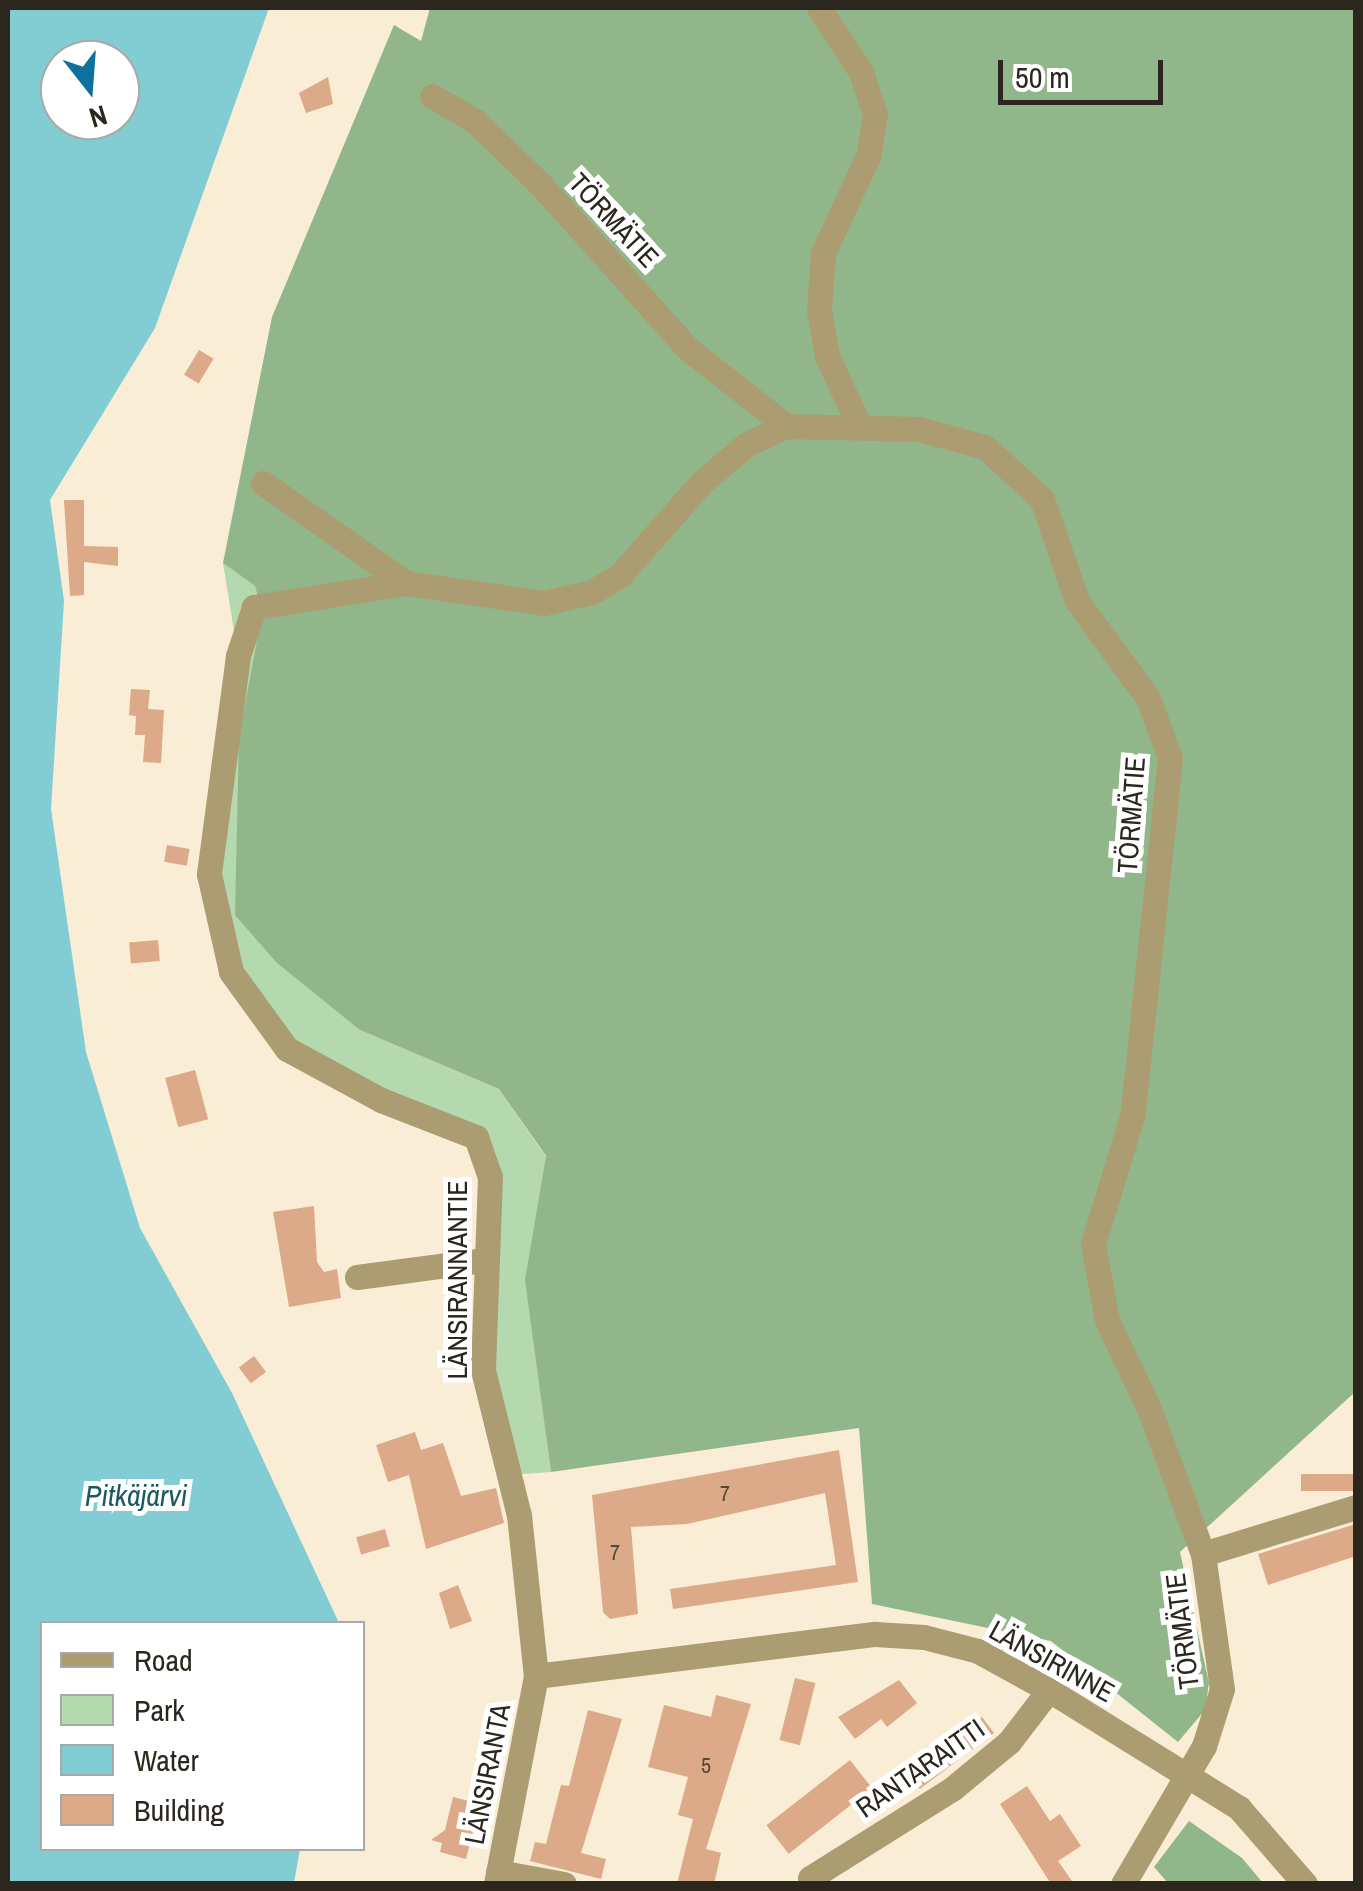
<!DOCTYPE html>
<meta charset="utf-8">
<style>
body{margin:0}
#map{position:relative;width:1363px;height:1891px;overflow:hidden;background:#f9edd6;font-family:"Archivo Narrow",sans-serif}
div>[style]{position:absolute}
.green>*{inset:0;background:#b4d9ae}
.forest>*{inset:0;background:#90b68a}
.water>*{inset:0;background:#82ccd3}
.building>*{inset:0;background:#dca989;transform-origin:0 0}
.minor>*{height:25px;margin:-12.5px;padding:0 12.5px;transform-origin:12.5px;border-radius:12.5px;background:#ac9c72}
span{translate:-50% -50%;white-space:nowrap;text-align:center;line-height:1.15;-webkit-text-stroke:10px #fff;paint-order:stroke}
.number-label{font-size:22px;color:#574839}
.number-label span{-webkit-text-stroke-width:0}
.street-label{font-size:28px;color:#2b271e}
.water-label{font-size:30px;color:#1b5a5f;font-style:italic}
.frame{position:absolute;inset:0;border:10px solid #2b271e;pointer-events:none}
.legend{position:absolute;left:40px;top:1621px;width:325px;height:230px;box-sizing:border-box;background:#fff;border:2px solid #aaa9a5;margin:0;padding:12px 18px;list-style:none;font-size:30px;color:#2b271e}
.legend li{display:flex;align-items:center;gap:20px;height:50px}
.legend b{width:50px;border:2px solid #aaa9a5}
.north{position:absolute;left:40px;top:40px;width:100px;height:100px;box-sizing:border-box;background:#fff;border:2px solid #aaa9a5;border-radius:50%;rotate:163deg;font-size:28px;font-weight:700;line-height:40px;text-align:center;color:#2b271e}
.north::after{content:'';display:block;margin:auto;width:35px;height:45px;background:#0d709d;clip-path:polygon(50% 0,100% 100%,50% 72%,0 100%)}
.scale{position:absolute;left:998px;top:60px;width:165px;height:45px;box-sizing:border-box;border:5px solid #2b271e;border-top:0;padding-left:12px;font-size:30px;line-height:35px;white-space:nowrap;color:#2b271e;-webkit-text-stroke:8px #fff;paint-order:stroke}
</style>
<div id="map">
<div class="green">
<i style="clip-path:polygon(223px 563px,255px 586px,262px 614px,255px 657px,360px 1030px,499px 1089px,546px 1157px,526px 1281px,551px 1472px,509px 1475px,487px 1388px,476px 1137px,287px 1049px,231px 972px,209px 874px,238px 656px)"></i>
</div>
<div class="forest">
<i style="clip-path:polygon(430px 8px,1355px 8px,1355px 1392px,1180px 1552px,1209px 1683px,1205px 1710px,1178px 1742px,1051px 1641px,872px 1604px,859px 1428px,551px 1472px,525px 1280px,546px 1156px,499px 1089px,360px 1030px,277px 963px,235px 915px,239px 736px,262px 614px,255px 586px,223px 563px,272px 317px,394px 25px,421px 41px)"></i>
<i style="clip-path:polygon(1189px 1821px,1242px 1858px,1263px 1883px,1168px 1883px,1154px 1867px)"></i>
</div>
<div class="water">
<i style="clip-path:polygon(evenodd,8px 8px,269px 8px,155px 328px,50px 500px,64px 601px,51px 809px,86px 1052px,140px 1228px,232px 1393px,339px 1623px,42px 1624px,42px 1848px,300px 1849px,294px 1883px,8px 1883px,8px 8px,60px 60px,120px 60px,120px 120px,60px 120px,60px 60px)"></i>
</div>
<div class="building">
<i style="clip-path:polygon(328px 77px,333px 104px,306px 113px,299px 93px)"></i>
<i style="left:199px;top:350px;width:17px;height:29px;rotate:31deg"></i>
<i style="clip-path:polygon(64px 500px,84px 500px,84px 546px,118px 547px,118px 566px,84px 562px,84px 595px,70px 596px)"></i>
<i style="clip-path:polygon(131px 689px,150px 690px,148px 709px,164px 710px,161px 763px,143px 762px,145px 735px,135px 735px,136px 716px,129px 715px)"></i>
<i style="left:167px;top:845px;width:23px;height:17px;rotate:10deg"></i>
<i style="left:158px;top:940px;width:21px;height:29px;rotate:85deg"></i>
<i style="left:195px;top:1070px;width:51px;height:31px;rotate:75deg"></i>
<i style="clip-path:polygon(314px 1206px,317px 1262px,324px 1272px,337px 1269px,341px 1298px,289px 1307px,273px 1212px)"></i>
<i style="left:254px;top:1356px;width:20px;height:19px;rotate:53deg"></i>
<i style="clip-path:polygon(415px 1432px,421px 1450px,443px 1443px,461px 1496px,496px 1488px,504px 1523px,426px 1549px,409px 1475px,388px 1482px,376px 1445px)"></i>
<i style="clip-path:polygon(839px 1450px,858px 1582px,673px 1609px,670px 1589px,836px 1565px,825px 1493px,687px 1524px,631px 1527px,638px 1614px,610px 1619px,603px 1612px,592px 1495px)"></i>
<i style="left:1356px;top:1474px;width:17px;height:55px;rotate:90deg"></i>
<i style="clip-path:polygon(1356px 1524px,1356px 1556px,1268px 1585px,1258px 1554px)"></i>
<i style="left:385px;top:1529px;width:18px;height:30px;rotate:74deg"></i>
<i style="clip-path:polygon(458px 1585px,472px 1621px,450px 1629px,439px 1593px)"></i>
<i style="left:795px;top:1678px;width:21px;height:64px;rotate:14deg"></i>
<i style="clip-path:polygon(899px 1680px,917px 1703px,887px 1727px,881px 1719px,855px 1739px,838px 1717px)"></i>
<i style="clip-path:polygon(716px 1695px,751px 1704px,706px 1849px,721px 1853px,714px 1884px,677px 1884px,693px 1819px,678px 1815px,688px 1777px,648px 1767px,664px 1705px,711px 1717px)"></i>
<i style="clip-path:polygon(588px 1710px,622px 1719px,581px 1853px,606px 1859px,601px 1879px,530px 1861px,535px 1842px,546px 1844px,561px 1785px,569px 1786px)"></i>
<i style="left:982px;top:1717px;width:20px;height:93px;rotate:53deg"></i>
<i style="left:850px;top:1760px;width:36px;height:106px;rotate:52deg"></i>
<i style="clip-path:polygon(1027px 1786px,1050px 1821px,1060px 1814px,1081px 1846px,1058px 1861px,1074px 1884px,1051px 1884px,1000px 1804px)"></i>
<i style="clip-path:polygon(453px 1797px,480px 1804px,466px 1859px,440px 1852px,442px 1843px,431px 1840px,445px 1830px)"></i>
</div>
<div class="minor">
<i style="left:819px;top:8px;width:77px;rotate:56.7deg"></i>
<i style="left:861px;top:72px;width:45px;rotate:72deg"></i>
<i style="left:875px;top:115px;width:42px;rotate:99.7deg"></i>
<i style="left:868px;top:156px;width:107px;rotate:114.9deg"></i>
<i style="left:823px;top:253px;width:57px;rotate:94deg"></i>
<i style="left:819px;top:310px;width:47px;rotate:80.1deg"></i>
<i style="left:827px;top:356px;width:74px;rotate:65.2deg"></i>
<i style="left:432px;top:96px;width:50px;rotate:30.2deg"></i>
<i style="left:475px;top:121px;width:92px;rotate:44.1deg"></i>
<i style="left:541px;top:185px;width:219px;rotate:48.1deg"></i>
<i style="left:687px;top:348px;width:126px;rotate:38.2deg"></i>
<i style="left:786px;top:426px;width:133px;rotate:1.3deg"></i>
<i style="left:919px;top:429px;width:68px;rotate:15.3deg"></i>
<i style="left:985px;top:447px;width:77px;rotate:42.4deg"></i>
<i style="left:1042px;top:499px;width:108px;rotate:71.1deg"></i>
<i style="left:1077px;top:601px;width:120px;rotate:53.8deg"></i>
<i style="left:1148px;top:698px;width:64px;rotate:69.9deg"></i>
<i style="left:1170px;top:758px;width:357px;rotate:96deg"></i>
<i style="left:1133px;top:1113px;width:137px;rotate:107deg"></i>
<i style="left:1093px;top:1244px;width:77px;rotate:79.6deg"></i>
<i style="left:1107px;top:1320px;width:101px;rotate:64.7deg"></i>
<i style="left:1150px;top:1411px;width:153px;rotate:69.7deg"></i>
<i style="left:1203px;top:1554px;width:136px;rotate:82deg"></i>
<i style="left:1222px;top:1689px;width:60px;rotate:107.5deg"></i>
<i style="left:1204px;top:1746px;width:160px;rotate:120.4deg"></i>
<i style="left:263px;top:483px;width:174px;rotate:35deg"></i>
<i style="left:406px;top:583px;width:139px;rotate:8.2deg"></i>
<i style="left:544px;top:603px;width:49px;rotate:-12.9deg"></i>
<i style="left:592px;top:592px;width:33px;rotate:-31deg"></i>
<i style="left:620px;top:575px;width:124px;rotate:-48.6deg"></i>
<i style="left:702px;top:482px;width:59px;rotate:-40.2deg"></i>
<i style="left:747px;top:444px;width:43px;rotate:-24.8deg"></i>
<i style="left:406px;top:583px;width:154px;rotate:171deg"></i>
<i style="left:254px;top:607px;width:52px;rotate:108.1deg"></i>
<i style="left:238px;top:656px;width:220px;rotate:97.6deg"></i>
<i style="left:209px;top:874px;width:100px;rotate:77.3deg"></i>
<i style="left:231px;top:972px;width:95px;rotate:54deg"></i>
<i style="left:287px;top:1049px;width:107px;rotate:28.5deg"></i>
<i style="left:381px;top:1100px;width:102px;rotate:21.3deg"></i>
<i style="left:476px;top:1137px;width:42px;rotate:70.7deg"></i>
<i style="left:490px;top:1177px;width:193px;rotate:92.1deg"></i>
<i style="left:483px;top:1370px;width:149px;rotate:76.1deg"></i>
<i style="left:519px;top:1515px;width:162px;rotate:84deg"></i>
<i style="left:536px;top:1676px;width:212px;rotate:100.9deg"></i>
<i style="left:357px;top:1277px;width:129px;rotate:-7.6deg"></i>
<i style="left:1203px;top:1554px;width:160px;rotate:-17.1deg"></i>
<i style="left:536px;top:1676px;width:342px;rotate:-7.1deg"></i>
<i style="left:875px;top:1634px;width:49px;rotate:3.5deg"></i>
<i style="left:924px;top:1637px;width:56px;rotate:14.5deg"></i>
<i style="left:978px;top:1651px;width:81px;rotate:28.8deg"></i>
<i style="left:1049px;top:1690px;width:224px;rotate:31.8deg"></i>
<i style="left:1239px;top:1808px;width:101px;rotate:49deg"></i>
<i style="left:498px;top:1872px;width:67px;rotate:10.3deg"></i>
<i style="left:810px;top:1878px;width:168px;rotate:-32.1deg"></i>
<i style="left:952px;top:1789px;width:74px;rotate:-39.5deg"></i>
<i style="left:1009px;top:1742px;width:66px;rotate:-52.4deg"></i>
</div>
<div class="number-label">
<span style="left:725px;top:1494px">7</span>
<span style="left:615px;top:1553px">7</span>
<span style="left:706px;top:1766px">5</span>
</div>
<div class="street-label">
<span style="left:614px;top:220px;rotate:47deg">TÖRMÄTIE</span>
<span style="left:1131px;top:815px;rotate:-86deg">TÖRMÄTIE</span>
<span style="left:457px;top:1280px;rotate:-90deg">LÄNSIRANNANTIE</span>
<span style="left:1182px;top:1631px;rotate:-97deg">TÖRMÄTIE</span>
<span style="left:1052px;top:1661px;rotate:29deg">LÄNSIRINNE</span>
<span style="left:920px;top:1768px;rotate:-35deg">RANTARAITTI</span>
<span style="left:487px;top:1774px;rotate:-79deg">LÄNSIRANTA</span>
</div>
<div class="water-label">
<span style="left:136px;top:1495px">Pitkäjärvi</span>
</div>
<div class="frame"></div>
<ul class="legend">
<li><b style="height:12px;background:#ac9c72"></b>Road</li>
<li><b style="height:28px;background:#b4d9ae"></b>Park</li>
<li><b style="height:28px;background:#82ccd3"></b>Water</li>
<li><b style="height:28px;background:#dca989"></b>Building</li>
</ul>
<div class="north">N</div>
<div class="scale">50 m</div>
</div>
